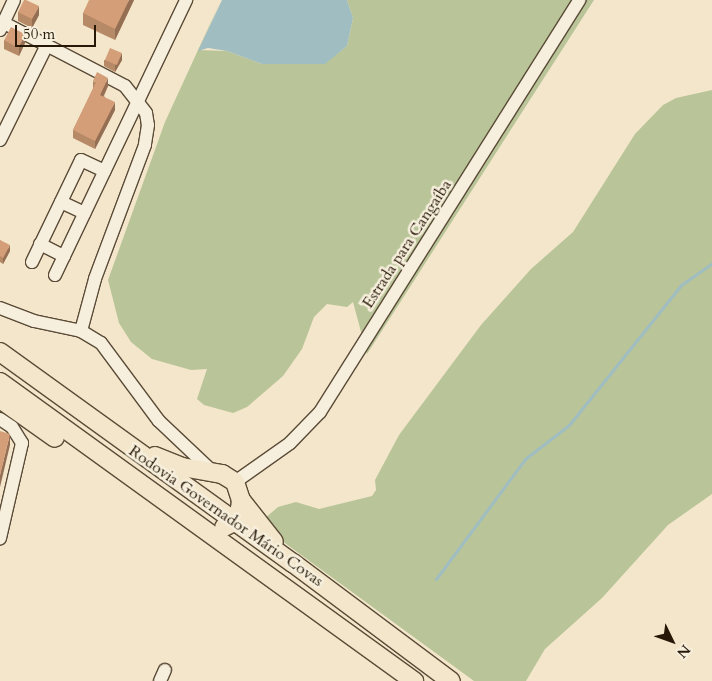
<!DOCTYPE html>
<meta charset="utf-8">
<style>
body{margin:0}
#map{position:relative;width:712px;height:681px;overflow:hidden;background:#f3e6cb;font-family:Cardo,serif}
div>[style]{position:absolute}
.green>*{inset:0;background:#b9c598}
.water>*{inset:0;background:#a0bdc1}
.stream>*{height:3px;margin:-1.5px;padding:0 1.5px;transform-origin:1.5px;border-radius:1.5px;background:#a0bdc1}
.roads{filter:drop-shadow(1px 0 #5a4b37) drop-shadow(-1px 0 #5a4b37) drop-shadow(0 1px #5a4b37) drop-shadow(0 -1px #5a4b37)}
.minor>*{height:12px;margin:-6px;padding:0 6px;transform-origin:6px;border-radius:6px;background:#f7efdd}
.highway>*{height:18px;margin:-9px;padding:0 9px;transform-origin:9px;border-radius:9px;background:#f3e6cb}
.wall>*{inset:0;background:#b68967}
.shaded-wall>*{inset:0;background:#946f54}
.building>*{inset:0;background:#d49f78;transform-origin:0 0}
span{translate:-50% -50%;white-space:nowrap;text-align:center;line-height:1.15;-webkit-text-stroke:5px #f7efdd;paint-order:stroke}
.street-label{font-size:16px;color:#271706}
.north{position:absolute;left:647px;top:616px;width:50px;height:50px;-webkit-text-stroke:4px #f7efdd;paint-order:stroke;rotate:132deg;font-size:14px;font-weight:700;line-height:20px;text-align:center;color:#271706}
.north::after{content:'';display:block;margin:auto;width:18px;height:22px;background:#271706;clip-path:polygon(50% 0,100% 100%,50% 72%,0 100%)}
.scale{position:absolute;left:15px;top:25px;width:81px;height:22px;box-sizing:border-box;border:2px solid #271706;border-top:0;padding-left:6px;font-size:15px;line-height:18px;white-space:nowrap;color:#271706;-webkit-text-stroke:4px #f7efdd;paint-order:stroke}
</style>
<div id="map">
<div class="green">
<i style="clip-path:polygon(221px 0,199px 50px,227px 51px,262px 64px,324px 64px,347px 46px,353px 18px,347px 0,594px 0,367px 354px,353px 302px,347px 307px,327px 304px,314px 317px,302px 349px,283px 376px,247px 407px,233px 413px,204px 405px,197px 399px,207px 369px,191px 370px,152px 359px,131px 342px,119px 323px,108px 280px,165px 122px)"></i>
<i style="clip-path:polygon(712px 90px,712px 494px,668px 525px,602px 598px,545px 649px,526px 681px,474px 681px,267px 530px,264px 519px,278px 507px,296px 502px,319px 509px,372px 496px,376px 490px,375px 480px,399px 435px,481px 325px,531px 269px,573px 232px,635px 134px,663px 105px,676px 98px)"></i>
</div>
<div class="water">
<i style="clip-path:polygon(222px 0,347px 0,353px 18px,347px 46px,325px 64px,262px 64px,227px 51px,208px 48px,198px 51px)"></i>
</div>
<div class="stream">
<i style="left:436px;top:579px;width:149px;rotate:-53.4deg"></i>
<i style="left:525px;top:459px;width:56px;rotate:-37.7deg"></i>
<i style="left:569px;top:425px;width:179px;rotate:-51.3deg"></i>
<i style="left:681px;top:285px;width:38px;rotate:-35deg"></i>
</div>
<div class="roads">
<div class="minor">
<i style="left:4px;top:23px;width:136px;rotate:27.5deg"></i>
<i style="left:125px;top:86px;width:34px;rotate:52deg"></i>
<i style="left:146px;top:113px;width:12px;rotate:81deg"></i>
<i style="left:148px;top:125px;width:20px;rotate:99deg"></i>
<i style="left:145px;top:145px;width:143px;rotate:110.5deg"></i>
<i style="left:95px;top:279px;width:54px;rotate:105.1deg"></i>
<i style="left:81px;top:331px;width:23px;rotate:31deg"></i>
<i style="left:101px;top:343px;width:97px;rotate:53.4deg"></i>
<i style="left:159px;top:421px;width:74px;rotate:43.4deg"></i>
<i style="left:0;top:30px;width:33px;rotate:-65deg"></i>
<i style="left:0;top:140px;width:106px;rotate:-63.7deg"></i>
<i style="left:61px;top:202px;width:26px;rotate:25deg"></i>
<i style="left:40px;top:244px;width:27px;rotate:27deg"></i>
<i style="left:32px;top:262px;width:113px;rotate:-64.3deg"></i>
<i style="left:81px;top:160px;width:26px;rotate:25deg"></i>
<i style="left:55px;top:275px;width:305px;rotate:-64.5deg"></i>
<i style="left:0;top:308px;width:36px;rotate:21deg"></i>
<i style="left:34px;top:321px;width:48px;rotate:12deg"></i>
<i style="left:0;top:419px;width:14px;rotate:34deg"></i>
<i style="left:12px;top:427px;width:19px;rotate:58deg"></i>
<i style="left:22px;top:443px;width:98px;rotate:103deg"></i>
<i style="left:235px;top:482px;width:67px;rotate:-35.3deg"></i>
<i style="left:290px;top:443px;width:43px;rotate:-45.9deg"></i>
<i style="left:320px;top:412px;width:487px;rotate:-57.8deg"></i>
<i style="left:160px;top:681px;width:12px;rotate:-66deg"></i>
</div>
<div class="highway">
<i style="left:0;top:352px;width:361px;rotate:35.8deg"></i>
<i style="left:293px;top:563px;width:197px;rotate:36.8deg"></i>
<i style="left:0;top:382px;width:511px;rotate:35.84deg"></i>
<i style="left:0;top:399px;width:67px;rotate:35.3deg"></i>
<i style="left:155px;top:456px;width:29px;rotate:22deg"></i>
<i style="left:182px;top:467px;width:41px;rotate:9.9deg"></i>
<i style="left:222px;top:474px;width:15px;rotate:32deg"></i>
<i style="left:235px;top:482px;width:19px;rotate:72deg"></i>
<i style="left:241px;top:500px;width:9px;rotate:96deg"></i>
<i style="left:240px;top:509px;width:14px;rotate:115deg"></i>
<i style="left:234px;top:522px;width:11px;rotate:153deg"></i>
<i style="left:241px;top:500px;width:53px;rotate:51.8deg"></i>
</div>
</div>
<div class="wall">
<i style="clip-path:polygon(134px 0,115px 40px,83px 25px,83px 13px)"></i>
<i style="clip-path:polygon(18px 12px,39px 15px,32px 28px,18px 21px)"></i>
<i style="clip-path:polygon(4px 40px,25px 43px,19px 56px,4px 49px)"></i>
<i style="clip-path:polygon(104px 60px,122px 60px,115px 72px,104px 66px)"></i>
<i style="clip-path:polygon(93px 81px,108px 86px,104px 96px,115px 110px,95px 149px,73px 138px,73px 130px,93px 89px)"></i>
<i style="clip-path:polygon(0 240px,10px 251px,3px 264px,0 262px)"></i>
</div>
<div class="shaded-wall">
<i style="clip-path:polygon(129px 0,134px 0,115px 40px,115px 29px)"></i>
<i style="clip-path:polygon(39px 6px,39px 15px,32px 28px,32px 19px)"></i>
<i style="clip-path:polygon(25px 34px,25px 43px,19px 56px,19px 47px)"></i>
<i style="clip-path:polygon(122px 53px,122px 60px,115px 72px,115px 66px)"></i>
<i style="clip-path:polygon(108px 78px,108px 86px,100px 103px,100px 95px)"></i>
<i style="clip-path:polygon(115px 102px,115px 110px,95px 149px,95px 141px)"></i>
<i style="clip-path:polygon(10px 245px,10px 251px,3px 264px,3px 258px)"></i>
<i style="clip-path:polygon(10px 434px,10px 445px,0 487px,0 475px)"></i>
</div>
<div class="building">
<i style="clip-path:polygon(24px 0,26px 0,39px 6px,32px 19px,18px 12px)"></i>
<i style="clip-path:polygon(89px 0,129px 0,115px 29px,83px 13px)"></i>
<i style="left:11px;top:27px;width:16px;height:15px;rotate:27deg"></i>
<i style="left:110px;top:48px;width:13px;height:13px;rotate:23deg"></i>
<i style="clip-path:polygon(97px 72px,108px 78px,100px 95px,115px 102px,95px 141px,73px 130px,96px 82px,93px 81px)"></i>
<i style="clip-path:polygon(0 240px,10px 245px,3px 258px,0 256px)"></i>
<i style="clip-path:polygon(0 431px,10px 434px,0 475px)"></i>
</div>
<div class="street-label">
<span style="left:407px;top:244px;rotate:-57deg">Estrada para Cangaíba</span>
<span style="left:226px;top:516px;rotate:35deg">Rodovia Governador Mário Covas</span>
</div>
<div class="north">N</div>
<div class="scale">50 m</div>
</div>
